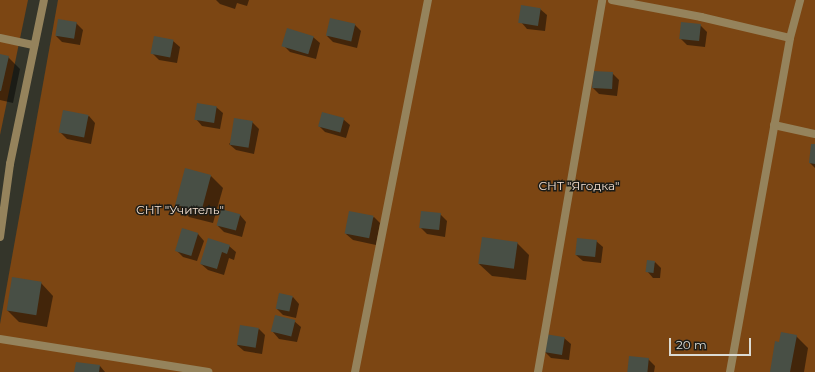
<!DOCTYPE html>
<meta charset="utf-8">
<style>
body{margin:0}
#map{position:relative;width:815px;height:372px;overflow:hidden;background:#34352a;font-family:Montserrat,sans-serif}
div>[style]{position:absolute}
.green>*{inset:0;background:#7c4613}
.shadow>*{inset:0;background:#0007}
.building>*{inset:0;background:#484f45;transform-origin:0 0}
.service>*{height:8px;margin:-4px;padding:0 4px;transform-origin:4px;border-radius:4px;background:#95835c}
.minor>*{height:8px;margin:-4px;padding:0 4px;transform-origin:4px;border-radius:4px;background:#95835c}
span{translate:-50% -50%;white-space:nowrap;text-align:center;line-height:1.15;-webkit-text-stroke:3px #1c1c17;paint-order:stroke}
.park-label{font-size:12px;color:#f4dfcf}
.scale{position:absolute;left:669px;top:338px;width:82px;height:18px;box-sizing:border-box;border:2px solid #dbdbd4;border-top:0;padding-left:5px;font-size:12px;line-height:14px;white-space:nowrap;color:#dbdbd4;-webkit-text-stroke:3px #1c1c17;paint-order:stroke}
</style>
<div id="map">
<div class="green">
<i style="clip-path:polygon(0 0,28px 0,0 135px)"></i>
<i style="clip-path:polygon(58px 0,815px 0,815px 372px,0 372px,0 324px)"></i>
</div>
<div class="shadow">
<i style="clip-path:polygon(216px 0,249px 0,247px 6px,237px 3px,235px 9px,220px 4px)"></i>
<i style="clip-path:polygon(540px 9px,547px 15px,545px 31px,527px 29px,521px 22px)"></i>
<i style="clip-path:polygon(76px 23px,83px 30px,80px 45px,62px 42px,56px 36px)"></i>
<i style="clip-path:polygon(355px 25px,361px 31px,357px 48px,333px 42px,327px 36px)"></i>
<i style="clip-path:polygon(700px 25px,707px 32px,705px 47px,687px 45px,681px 39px)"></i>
<i style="clip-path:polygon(313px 37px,320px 43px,316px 59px,290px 52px,283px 45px)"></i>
<i style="clip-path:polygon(173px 41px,180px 47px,177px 63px,159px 60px,152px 53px)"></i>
<i style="clip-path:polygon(0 55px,8px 57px,20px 69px,13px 103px,0 100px)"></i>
<i style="clip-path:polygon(612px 73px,619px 80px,617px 96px,599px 94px,592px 87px)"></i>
<i style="clip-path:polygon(216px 107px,223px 113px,220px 129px,202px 126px,196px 119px)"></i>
<i style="clip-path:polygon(89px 116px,95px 123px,91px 144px,67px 139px,60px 132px)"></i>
<i style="clip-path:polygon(343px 119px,350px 125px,346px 138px,325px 132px,319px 126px)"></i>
<i style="clip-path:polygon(252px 122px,259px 129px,254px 154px,236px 150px,229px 144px)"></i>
<i style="clip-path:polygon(815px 145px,815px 168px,810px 163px)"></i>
<i style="clip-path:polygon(211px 176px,223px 188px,213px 223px,189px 217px,177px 204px)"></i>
<i style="clip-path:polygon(440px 214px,447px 221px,445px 237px,427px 234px,421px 228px)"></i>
<i style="clip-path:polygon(240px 215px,246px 222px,242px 237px,224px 232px,218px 226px)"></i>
<i style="clip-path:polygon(374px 217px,380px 223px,376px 245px,353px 240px,346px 234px)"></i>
<i style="clip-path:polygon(183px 229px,198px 234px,204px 241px,197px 261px,183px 257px,176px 250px)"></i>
<i style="clip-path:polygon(596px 241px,603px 247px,601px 263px,583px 261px,576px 255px)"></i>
<i style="clip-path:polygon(517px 243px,529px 255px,526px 280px,492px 276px,479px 264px)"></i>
<i style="clip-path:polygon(229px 246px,236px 252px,234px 260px,229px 258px,224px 275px,208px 270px,201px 264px)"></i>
<i style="clip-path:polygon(655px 262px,661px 268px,660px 278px,653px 278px,647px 271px)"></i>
<i style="clip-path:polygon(41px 283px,53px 296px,47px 327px,19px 322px,7px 310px)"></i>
<i style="clip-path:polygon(293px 297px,299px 304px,296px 318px,283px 315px,277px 309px)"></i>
<i style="clip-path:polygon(294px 321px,301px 327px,297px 342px,279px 339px,273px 332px)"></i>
<i style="clip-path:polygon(259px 329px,265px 335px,262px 354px,244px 351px,237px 345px)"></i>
<i style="clip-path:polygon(796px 336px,808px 348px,804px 372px,771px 372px)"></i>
<i style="clip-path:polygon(564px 338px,571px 344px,569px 360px,551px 358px,544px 351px)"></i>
<i style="clip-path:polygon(648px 359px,655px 366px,654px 372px,629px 372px)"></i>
<i style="clip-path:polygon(100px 366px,105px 372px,75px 372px)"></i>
</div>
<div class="building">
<i style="left:521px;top:5px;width:20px;height:18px;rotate:9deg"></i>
<i style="left:330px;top:18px;width:26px;height:18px;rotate:13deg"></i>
<i style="left:58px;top:19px;width:19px;height:17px;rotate:9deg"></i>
<i style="left:681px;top:22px;width:20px;height:17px;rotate:6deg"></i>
<i style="left:287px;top:28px;width:28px;height:19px;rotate:17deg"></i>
<i style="left:154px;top:36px;width:20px;height:18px;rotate:11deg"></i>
<i style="clip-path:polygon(0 54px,9px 56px,1px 91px,0 91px)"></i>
<i style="left:593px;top:71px;width:20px;height:17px;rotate:3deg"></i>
<i style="left:197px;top:103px;width:20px;height:17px;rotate:9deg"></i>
<i style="left:63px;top:110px;width:26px;height:23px;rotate:11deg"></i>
<i style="left:322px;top:112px;width:23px;height:15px;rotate:15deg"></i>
<i style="left:234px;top:118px;width:19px;height:27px;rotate:9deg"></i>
<i style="clip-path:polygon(811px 144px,815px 144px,815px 164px,809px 163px)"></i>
<i style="left:185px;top:168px;width:27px;height:38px;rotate:15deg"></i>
<i style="left:221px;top:209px;width:20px;height:17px;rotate:15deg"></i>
<i style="left:349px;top:211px;width:25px;height:23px;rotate:11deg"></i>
<i style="left:421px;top:211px;width:20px;height:17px;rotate:6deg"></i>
<i style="left:182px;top:228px;width:17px;height:24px;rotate:17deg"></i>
<i style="left:482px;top:237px;width:36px;height:27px;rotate:8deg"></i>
<i style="clip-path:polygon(208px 238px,230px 245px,227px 254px,222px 252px,217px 269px,200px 264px)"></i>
<i style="left:577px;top:238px;width:20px;height:17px;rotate:6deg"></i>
<i style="left:647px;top:260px;width:8px;height:12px;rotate:7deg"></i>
<i style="left:12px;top:277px;width:30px;height:34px;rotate:9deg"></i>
<i style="left:279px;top:293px;width:14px;height:16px;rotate:12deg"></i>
<i style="left:275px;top:315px;width:21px;height:17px;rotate:14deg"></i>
<i style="left:240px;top:325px;width:19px;height:20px;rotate:9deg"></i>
<i style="clip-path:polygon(781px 332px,797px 335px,790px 372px,770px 372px,775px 341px,779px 342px)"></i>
<i style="left:545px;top:334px;width:20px;height:18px;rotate:9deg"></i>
<i style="left:629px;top:356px;width:20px;height:16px;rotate:6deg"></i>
<i style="clip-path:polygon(76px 362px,100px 365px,99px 372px,74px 372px)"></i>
</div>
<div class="service">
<i style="left:612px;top:0;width:91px;rotate:10.8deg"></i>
<i style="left:701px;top:17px;width:91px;rotate:13.3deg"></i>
<i style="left:0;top:38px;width:35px;rotate:12deg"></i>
<i style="left:774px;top:125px;width:42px;rotate:12.4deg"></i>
<i style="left:0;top:339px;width:211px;rotate:9deg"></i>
<i style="left:355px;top:372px;width:379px;rotate:-78.9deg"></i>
<i style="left:538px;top:372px;width:377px;rotate:-80.2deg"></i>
</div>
<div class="minor">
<i style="left:0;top:237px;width:74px;rotate:-82.2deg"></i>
<i style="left:10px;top:164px;width:167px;rotate:-78.3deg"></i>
<i style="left:730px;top:372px;width:339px;rotate:-79.8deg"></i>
<i style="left:790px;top:38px;width:39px;rotate:-75deg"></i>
</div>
<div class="park-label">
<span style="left:579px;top:186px">СНТ "Ягодка"</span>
<span style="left:180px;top:210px">СНТ "Учитель"</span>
</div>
<div class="scale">20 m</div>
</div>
